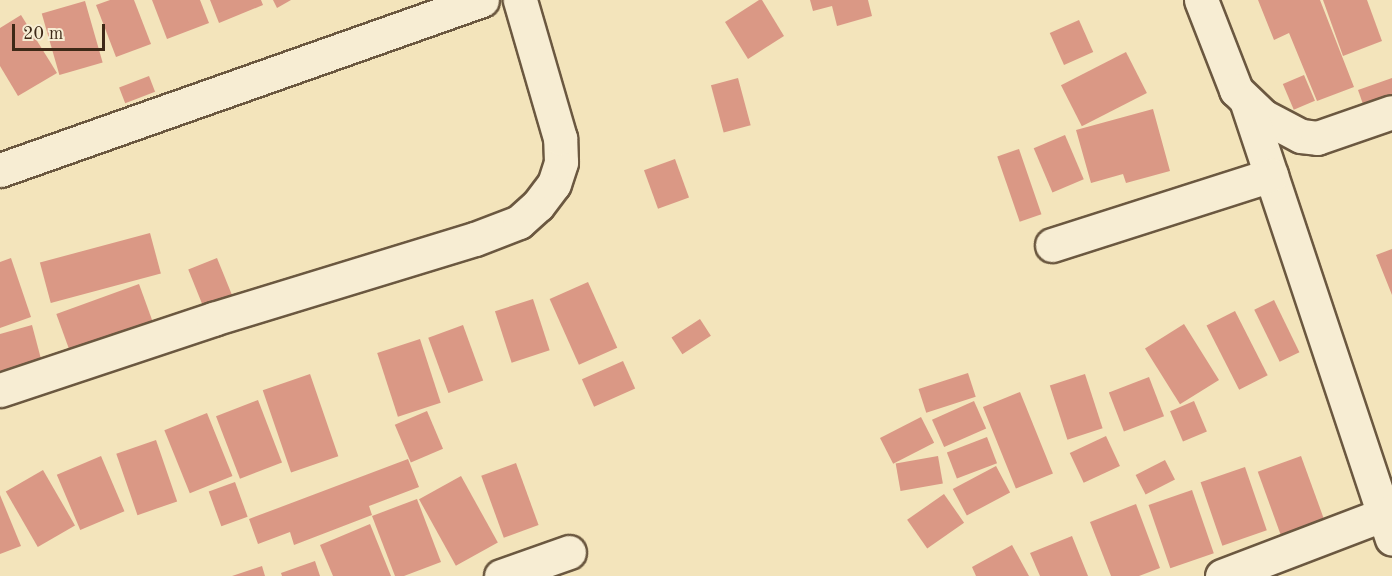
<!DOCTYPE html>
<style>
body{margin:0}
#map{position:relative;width:1392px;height:576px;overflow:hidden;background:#f3e4bb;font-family:"Old Standard TT",serif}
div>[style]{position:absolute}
.building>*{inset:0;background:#da9885;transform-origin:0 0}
.roads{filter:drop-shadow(2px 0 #6b5840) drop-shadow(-2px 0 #6b5840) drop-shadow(0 2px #6b5840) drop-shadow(0 -2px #6b5840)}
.minor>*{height:33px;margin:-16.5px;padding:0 16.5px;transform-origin:16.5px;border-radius:16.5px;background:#f7edd3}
span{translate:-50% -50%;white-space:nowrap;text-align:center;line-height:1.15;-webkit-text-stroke:5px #f7edd3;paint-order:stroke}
.scale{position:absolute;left:12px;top:24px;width:93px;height:27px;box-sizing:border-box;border:3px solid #3e2917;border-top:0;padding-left:8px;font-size:18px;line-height:21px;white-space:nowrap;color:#3e2917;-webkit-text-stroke:4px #f7edd3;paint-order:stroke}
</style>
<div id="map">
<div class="building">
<i style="clip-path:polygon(110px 0,134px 0,151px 44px,116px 57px,96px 5px)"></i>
<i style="clip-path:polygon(152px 0,200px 0,209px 23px,167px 39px)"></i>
<i style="clip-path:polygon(210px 0,261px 0,263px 5px,219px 23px)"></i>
<i style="clip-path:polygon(273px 0,291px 0,277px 8px)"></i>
<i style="clip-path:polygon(759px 0,762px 0,784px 36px,748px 59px,725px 22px)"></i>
<i style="clip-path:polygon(810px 0,868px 0,872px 16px,837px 26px,832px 6px,813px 11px)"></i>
<i style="clip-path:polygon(1258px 0,1320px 0,1354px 87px,1317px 101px,1289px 33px,1274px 40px)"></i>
<i style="clip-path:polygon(1323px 0,1367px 0,1382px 41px,1343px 56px)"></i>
<i style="left:85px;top:1px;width:64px;height:45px;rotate:74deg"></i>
<i style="clip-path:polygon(21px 15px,57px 73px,18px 96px,0 66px,0 28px)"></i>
<i style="left:1079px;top:20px;width:35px;height:32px;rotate:66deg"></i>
<i style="left:1126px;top:52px;width:46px;height:73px;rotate:63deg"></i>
<i style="left:1304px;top:75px;width:28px;height:23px;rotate:67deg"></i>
<i style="left:149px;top:76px;width:17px;height:32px;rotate:69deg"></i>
<i style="left:738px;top:78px;width:49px;height:28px;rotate:75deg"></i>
<i style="clip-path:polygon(1392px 78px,1392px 117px,1370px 124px,1358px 90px)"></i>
<i style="clip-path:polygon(1153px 109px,1170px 171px,1126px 183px,1123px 174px,1091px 183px,1076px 130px)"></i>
<i style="left:1065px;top:135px;width:48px;height:34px;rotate:67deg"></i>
<i style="left:1019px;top:149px;width:69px;height:23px;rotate:71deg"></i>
<i style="left:675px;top:159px;width:41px;height:33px;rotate:70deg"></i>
<i style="left:150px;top:233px;width:42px;height:114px;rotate:75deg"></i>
<i style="clip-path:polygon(1392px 249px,1392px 295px,1376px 255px)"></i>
<i style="clip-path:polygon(11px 258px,31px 317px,0 328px,0 262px)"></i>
<i style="left:217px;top:258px;width:43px;height:31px;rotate:68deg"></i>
<i style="left:588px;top:282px;width:72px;height:42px;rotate:66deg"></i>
<i style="left:139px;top:284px;width:47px;height:88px;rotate:70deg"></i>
<i style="left:533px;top:299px;width:54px;height:40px;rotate:72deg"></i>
<i style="left:1274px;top:300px;width:58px;height:22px;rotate:64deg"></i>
<i style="left:1235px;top:311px;width:72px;height:32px;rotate:63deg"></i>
<i style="left:700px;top:319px;width:20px;height:34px;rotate:57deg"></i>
<i style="left:1184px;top:324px;width:66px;height:46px;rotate:58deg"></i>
<i style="clip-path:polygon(32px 325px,41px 359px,0 371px,0 334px)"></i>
<i style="left:463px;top:325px;width:59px;height:37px;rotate:70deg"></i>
<i style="left:420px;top:339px;width:67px;height:45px;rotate:72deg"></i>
<i style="left:623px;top:361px;width:30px;height:45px;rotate:66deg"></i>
<i style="left:968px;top:373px;width:25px;height:52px;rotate:72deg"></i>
<i style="left:310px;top:374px;width:87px;height:50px;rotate:71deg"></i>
<i style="left:1085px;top:374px;width:57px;height:37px;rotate:72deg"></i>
<i style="left:1149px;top:377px;width:42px;height:43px;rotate:69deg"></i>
<i style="left:1020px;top:392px;width:88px;height:40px;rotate:68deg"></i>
<i style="left:258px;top:400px;width:67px;height:45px;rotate:69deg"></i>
<i style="left:974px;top:401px;width:30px;height:46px;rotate:66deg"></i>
<i style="left:1194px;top:401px;width:33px;height:26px;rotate:67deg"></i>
<i style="left:427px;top:411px;width:41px;height:35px;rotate:67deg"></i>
<i style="left:207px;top:413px;width:68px;height:46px;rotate:68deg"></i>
<i style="left:921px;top:417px;width:29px;height:46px;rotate:63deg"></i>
<i style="left:1106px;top:436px;width:33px;height:40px;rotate:65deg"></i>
<i style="left:987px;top:437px;width:28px;height:43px;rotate:69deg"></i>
<i style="left:156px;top:440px;width:65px;height:42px;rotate:71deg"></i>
<i style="left:101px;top:456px;width:60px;height:48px;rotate:67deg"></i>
<i style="left:938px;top:456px;width:28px;height:43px;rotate:80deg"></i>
<i style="left:1301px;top:456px;width:76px;height:46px;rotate:70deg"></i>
<i style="clip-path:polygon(408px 459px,419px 487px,369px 506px,372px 515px,294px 545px,290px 532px,258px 544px,249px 519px)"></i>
<i style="left:1165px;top:460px;width:22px;height:33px;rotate:63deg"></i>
<i style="left:516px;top:463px;width:66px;height:37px;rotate:70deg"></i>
<i style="left:996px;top:466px;width:30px;height:49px;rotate:62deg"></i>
<i style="left:1245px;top:467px;width:67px;height:47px;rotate:71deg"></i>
<i style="left:43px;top:470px;width:64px;height:43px;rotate:60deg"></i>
<i style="left:461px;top:476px;width:76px;height:48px;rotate:61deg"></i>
<i style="left:235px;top:482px;width:37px;height:28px;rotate:70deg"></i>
<i style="left:1192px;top:490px;width:67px;height:46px;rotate:71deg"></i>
<i style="left:944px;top:494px;width:35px;height:45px;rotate:55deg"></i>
<i style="clip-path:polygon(0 495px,21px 546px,0 554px)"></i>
<i style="clip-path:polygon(417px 499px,441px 562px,404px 576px,395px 576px,372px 516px)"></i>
<i style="clip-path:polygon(1136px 504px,1160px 568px,1139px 576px,1111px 576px,1090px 522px)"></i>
<i style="clip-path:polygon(370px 524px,391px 576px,333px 576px,320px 545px)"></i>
<i style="clip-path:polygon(1072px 536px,1088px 576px,1040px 576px,1030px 553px)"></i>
<i style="clip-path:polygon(1012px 545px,1029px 576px,976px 576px,972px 567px)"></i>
<i style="clip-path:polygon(315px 561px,320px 576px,282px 576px,281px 573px)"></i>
<i style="clip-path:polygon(262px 566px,265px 576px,232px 576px)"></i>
</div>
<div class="roads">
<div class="minor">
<i style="left:1201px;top:0;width:97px;rotate:68.7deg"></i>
<i style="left:1236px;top:90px;width:37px;rotate:44deg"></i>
<i style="left:1263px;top:116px;width:43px;rotate:27.8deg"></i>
<i style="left:1301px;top:136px;width:16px;rotate:7deg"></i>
<i style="left:1317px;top:138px;width:79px;rotate:-19.1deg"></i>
<i style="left:1247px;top:103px;width:459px;rotate:71.6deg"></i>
<i style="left:0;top:170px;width:511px;rotate:-19.43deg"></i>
<i style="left:1052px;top:245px;width:230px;rotate:-17.7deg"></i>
<i style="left:0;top:390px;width:225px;rotate:-18.4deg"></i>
<i style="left:213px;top:319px;width:274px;rotate:-17deg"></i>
<i style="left:475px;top:239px;width:47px;rotate:-21.1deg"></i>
<i style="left:519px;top:222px;width:25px;rotate:-42deg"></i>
<i style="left:538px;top:205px;width:26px;rotate:-53deg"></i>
<i style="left:554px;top:184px;width:23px;rotate:-72deg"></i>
<i style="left:561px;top:162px;width:24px;rotate:-92deg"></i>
<i style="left:560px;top:138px;width:144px;rotate:-106.2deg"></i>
<i style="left:501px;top:576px;width:72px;rotate:-19.4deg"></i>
<i style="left:1222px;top:576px;width:182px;rotate:-20.9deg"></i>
</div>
</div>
<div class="scale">20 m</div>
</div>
